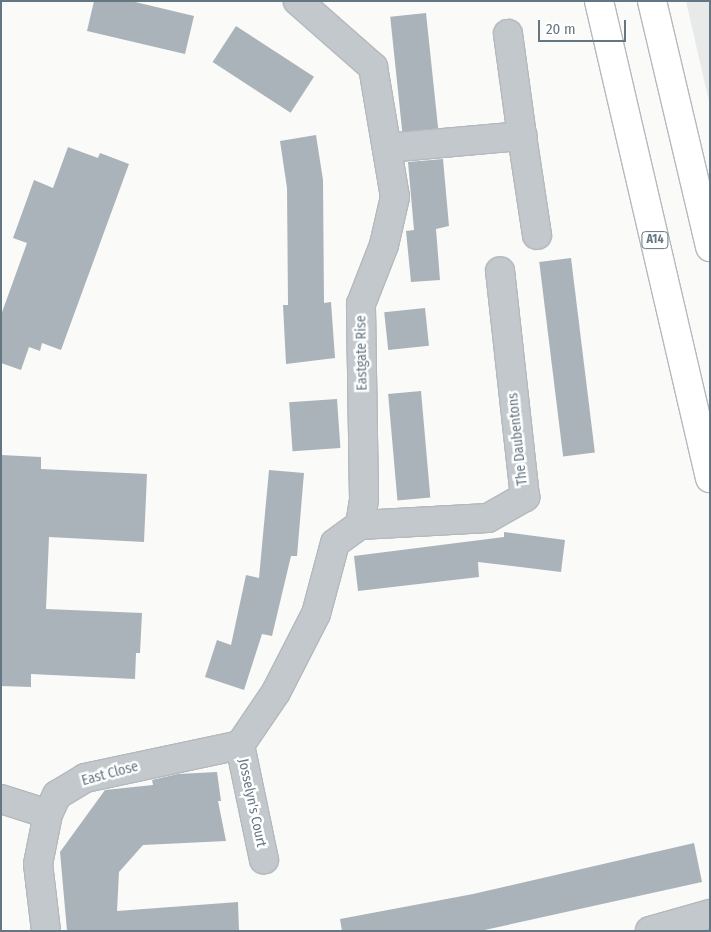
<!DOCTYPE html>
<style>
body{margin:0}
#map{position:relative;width:711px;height:932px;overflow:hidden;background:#fafaf8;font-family:"Fira Sans Condensed",sans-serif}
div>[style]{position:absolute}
.built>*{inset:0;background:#e8e9e9}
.building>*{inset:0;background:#aab3b9;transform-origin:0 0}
.roads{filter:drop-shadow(1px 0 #b4b9bd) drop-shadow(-1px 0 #b4b9bd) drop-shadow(0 1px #b4b9bd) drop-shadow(0 -1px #b4b9bd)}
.minor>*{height:28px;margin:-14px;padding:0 14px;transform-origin:14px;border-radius:14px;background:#c3c8cc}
.highway>*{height:28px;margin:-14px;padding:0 14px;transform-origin:14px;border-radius:14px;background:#fff}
span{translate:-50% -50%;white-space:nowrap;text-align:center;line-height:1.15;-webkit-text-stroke:5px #fff;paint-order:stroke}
.shield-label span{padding:1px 4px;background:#fff;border:1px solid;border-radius:4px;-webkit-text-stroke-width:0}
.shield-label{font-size:12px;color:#657683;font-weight:700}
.street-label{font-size:14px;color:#657683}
.frame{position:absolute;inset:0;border:2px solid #657683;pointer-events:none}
.scale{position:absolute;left:538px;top:20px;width:88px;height:22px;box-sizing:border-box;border:2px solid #657683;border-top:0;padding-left:6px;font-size:15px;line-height:18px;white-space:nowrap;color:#657683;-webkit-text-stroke:4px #fff;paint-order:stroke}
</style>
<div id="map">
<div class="built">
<i style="clip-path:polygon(686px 1px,710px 1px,710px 105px,707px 93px)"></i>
</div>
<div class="building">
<i style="clip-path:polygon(94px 1px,131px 1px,194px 16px,185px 54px,87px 31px)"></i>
<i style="left:426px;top:13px;width:116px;height:36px;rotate:84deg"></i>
<i style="left:236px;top:26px;width:93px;height:43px;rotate:33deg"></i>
<i style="clip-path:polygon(316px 135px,323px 180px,324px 303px,331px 302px,335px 358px,286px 364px,283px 305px,288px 305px,287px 188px,280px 141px)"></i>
<i style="clip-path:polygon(68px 147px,98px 158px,100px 153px,129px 164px,61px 350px,42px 343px,40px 351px,29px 347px,21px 370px,1px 363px,1px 315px,27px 243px,13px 238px,34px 180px,53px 188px)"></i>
<i style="clip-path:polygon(443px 159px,449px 226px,436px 229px,440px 280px,411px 282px,406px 231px,414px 230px,408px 162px)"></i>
<i style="left:571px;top:258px;width:196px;height:32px;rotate:83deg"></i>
<i style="left:425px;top:308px;width:38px;height:41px;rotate:84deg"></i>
<i style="left:421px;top:391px;width:107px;height:33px;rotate:85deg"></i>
<i style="left:337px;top:399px;width:49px;height:48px;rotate:86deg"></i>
<i style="clip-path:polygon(1px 455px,41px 457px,41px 469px,147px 474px,144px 542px,49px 537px,46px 609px,142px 613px,140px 653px,136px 653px,135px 679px,31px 674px,31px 687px,1px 686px)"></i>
<i style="clip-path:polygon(269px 470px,304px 473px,297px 556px,291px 556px,272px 636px,262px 634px,244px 690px,205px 677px,217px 640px,231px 645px,246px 575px,259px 578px)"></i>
<i style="clip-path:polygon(504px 532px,565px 540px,561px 572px,478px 562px,479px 577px,358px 591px,354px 556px,504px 537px)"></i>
<i style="clip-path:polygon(217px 772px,221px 801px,218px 801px,226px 841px,143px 845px,119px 872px,117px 911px,238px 902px,239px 931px,67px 931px,60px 852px,105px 790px,153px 785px,152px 780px,178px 774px)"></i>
<i style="clip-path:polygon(694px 843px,702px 882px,480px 931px,342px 931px,340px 919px,473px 894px)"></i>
</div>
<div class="roads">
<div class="minor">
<i style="left:508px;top:34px;width:103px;rotate:82.2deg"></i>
<i style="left:387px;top:148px;width:136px;rotate:-5.1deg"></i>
<i style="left:522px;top:136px;width:100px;rotate:81.4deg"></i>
<i style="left:360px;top:525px;width:128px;rotate:-3.1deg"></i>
<i style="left:488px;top:518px;width:43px;rotate:-29.6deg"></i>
<i style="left:525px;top:497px;width:227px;rotate:-96.3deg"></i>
<i style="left:240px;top:745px;width:117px;rotate:78.2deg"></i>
<i style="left:1px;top:799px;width:49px;rotate:17.7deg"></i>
<i style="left:46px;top:931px;width:67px;rotate:-96.8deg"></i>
<i style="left:38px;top:864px;width:51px;rotate:-78.7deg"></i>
<i style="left:48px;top:814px;width:21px;rotate:-65deg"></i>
<i style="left:57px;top:795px;width:33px;rotate:-31deg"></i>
<i style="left:85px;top:778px;width:158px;rotate:-12deg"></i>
<i style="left:240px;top:745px;width:64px;rotate:-55.8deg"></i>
<i style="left:276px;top:692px;width:88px;rotate:-62.9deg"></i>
<i style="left:316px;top:614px;width:73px;rotate:-75deg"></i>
<i style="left:335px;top:543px;width:31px;rotate:-36deg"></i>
<i style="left:360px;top:525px;width:26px;rotate:-81deg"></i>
<i style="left:364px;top:499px;width:195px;rotate:-90.9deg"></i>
<i style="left:361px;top:304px;width:63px;rotate:-68.7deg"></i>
<i style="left:384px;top:245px;width:49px;rotate:-77.1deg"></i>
<i style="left:395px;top:197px;width:132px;rotate:-99.6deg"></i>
<i style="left:373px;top:67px;width:100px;rotate:-138.7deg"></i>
<i style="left:650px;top:931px;width:62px;rotate:-15.8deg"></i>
</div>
<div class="highway">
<i style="left:599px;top:1px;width:490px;rotate:76.9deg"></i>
<i style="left:652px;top:1px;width:253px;rotate:76.7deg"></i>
</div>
</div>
<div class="shield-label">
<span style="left:655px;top:240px">A14</span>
</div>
<div class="street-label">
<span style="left:362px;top:353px;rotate:-91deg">Eastgate Rise</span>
<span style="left:518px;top:439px;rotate:-96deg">The Daubentons</span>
<span style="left:110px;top:774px;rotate:-15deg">East Close</span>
<span style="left:252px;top:803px;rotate:78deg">Josselyn's Court</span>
</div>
<div class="frame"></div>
<div class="scale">20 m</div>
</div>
